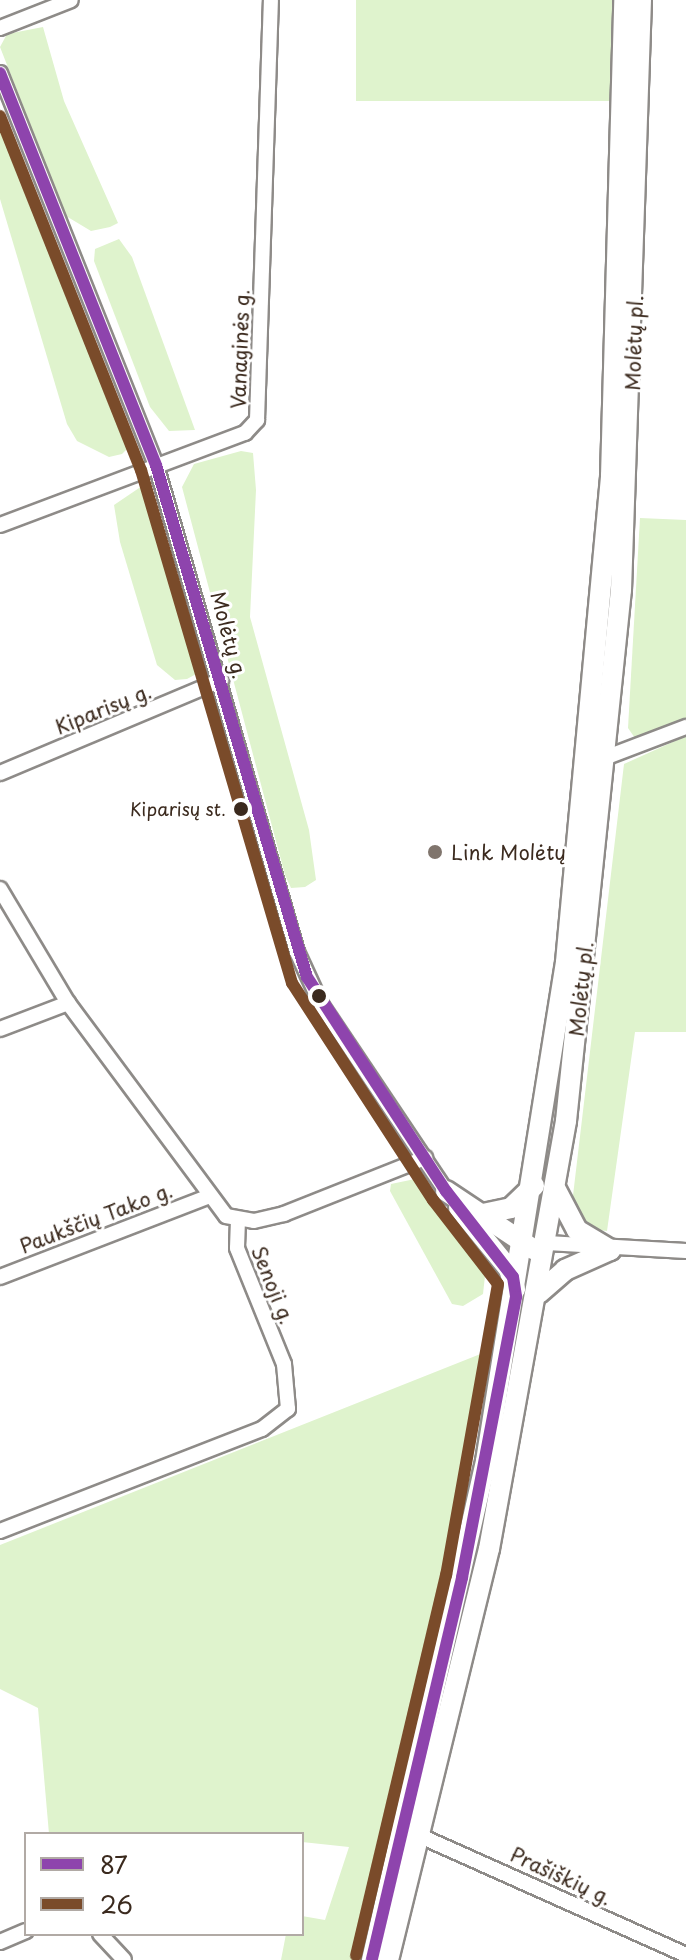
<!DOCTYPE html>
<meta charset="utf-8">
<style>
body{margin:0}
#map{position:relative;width:686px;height:1960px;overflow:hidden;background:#fff;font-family:"Playpen Sans",sans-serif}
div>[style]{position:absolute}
.green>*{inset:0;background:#dff3cd;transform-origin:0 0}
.roads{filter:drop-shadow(2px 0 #8e8b88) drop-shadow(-2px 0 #8e8b88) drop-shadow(0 2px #8e8b88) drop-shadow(0 -2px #8e8b88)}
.minor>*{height:14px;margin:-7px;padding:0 7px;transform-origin:7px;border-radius:7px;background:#fff}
.highway>*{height:20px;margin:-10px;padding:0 10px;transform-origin:10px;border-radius:10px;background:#fff}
.bus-1>*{height:12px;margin:-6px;padding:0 6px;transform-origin:6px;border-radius:6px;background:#8e44ad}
.bus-2>*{height:12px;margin:-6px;padding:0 6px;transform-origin:6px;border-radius:6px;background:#7a4b2a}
.dots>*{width:22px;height:22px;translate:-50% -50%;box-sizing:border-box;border:4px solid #fff;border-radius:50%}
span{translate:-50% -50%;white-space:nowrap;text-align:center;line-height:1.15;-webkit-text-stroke:6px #fff;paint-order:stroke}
.bus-label{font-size:18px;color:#3b2a1e}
.right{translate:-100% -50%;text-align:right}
.street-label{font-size:20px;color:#3b2a1e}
.poi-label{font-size:20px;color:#3b2a1e}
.left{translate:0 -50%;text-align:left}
.legend{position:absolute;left:24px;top:1832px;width:280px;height:104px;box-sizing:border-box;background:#fff;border:2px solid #b1aaa5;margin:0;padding:10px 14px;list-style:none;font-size:24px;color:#3b2a1e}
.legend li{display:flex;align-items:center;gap:16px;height:40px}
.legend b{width:40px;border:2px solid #b1aaa5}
</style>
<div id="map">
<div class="green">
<i style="left:356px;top:0;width:257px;height:101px"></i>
<i style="clip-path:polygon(43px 27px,64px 101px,118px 223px,110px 227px,91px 231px,66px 216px,0 47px,7px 34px)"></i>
<i style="clip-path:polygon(0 113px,132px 444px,122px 454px,109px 457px,77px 441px,67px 424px,0 199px)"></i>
<i style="clip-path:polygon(119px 239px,132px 257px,195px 430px,169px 431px,150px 407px,94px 261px,95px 249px)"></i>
<i style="clip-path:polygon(241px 451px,253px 453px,256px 490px,250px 617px,309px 830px,316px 880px,305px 887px,291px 888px,285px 875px,182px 487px,194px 464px)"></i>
<i style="clip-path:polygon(142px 486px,194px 652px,198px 673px,187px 679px,175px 680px,157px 665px,120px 542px,114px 505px)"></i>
<i style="clip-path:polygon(640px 518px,686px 520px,686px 720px,637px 741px,628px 728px)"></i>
<i style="clip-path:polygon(686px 736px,686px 1032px,635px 1032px,607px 1231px,598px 1230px,586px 1226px,572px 1204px,624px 764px)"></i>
<i style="clip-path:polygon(415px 1179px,485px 1276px,483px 1294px,463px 1306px,452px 1304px,390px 1191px,391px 1184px)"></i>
<i style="clip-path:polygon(488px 1351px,463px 1505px,358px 1960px,281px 1960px,286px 1934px,302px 1934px,302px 1916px,325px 1920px,349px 1847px,302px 1842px,302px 1834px,49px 1834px,38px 1708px,0 1689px,0 1545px)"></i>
</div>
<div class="roads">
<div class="minor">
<i style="left:0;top:28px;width:76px;rotate:-21.5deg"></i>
<i style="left:0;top:73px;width:422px;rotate:68.3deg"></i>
<i style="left:156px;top:465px;width:507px;rotate:73.85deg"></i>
<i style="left:297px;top:952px;width:60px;rotate:65.2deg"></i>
<i style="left:322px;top:1006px;width:223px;rotate:56.2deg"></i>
<i style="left:0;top:525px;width:262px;rotate:-20.6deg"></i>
<i style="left:245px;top:433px;width:18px;rotate:-47deg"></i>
<i style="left:257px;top:420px;width:420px;rotate:-88.1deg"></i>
<i style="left:607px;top:757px;width:85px;rotate:-20.8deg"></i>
<i style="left:0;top:773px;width:240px;rotate:-22.8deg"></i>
<i style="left:0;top:889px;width:133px;rotate:59.2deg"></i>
<i style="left:68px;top:1003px;width:265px;rotate:53.4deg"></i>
<i style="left:226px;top:1216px;width:28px;rotate:10deg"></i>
<i style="left:254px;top:1221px;width:31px;rotate:-13deg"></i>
<i style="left:284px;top:1214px;width:152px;rotate:-21.7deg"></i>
<i style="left:0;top:1029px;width:73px;rotate:-20.9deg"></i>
<i style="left:547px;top:1243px;width:139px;rotate:3.3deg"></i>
<i style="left:0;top:1277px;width:222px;rotate:-21.1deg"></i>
<i style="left:0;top:1531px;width:281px;rotate:-21.3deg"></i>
<i style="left:262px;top:1429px;width:33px;rotate:-38deg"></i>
<i style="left:288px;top:1409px;width:45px;rotate:-95.1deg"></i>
<i style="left:284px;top:1364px;width:125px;rotate:-112.1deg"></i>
<i style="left:237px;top:1248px;width:27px;rotate:-88deg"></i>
<i style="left:418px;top:1835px;width:294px;rotate:24.1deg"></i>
<i style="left:100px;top:1934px;width:35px;rotate:47deg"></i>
<i style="left:0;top:1942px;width:28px;rotate:-23deg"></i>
</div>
<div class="highway">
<i style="left:556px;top:1190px;width:45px;rotate:62.3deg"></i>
<i style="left:577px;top:1230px;width:39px;rotate:31deg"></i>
<i style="left:446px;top:1191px;width:105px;rotate:33.7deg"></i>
<i style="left:459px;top:1208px;width:79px;rotate:50.7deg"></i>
<i style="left:509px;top:1269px;width:21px;rotate:73deg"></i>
<i style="left:483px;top:1214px;width:29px;rotate:-12deg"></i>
<i style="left:511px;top:1208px;width:32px;rotate:-44deg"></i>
<i style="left:539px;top:1293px;width:35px;rotate:-41deg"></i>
<i style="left:565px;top:1270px;width:49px;rotate:-24deg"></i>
<i style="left:372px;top:1960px;width:512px;rotate:-77.13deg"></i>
<i style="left:486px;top:1461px;width:505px;rotate:-80.89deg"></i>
<i style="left:566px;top:962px;width:488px;rotate:-84.7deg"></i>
<i style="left:611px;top:476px;width:476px;rotate:-88.4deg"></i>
<i style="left:388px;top:1960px;width:423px;rotate:-76.2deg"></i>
<i style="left:489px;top:1549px;width:435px;rotate:-79.8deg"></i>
<i style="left:566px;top:1121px;width:534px;rotate:-84.09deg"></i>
<i style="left:621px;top:590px;width:590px;rotate:-88.06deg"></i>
</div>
</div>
<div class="bus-1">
<i style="left:0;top:73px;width:422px;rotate:68.3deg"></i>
<i style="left:156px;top:465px;width:534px;rotate:73.57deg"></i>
<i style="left:307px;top:977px;width:255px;rotate:57deg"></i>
<i style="left:446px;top:1191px;width:109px;rotate:52.1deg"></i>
<i style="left:513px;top:1277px;width:20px;rotate:81deg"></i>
<i style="left:516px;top:1297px;width:286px;rotate:100.9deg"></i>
<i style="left:462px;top:1578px;width:392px;rotate:103.3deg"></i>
</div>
<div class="bus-2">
<i style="left:0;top:116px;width:381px;rotate:68.3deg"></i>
<i style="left:141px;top:470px;width:535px;rotate:73.6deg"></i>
<i style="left:292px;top:983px;width:259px;rotate:57deg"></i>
<i style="left:433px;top:1200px;width:106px;rotate:52.3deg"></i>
<i style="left:498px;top:1284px;width:296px;rotate:100.1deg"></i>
<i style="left:446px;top:1575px;width:391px;rotate:103.3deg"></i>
</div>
<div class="dots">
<i style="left:241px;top:809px;background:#3b2a1e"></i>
<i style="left:435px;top:852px;background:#80756d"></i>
<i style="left:319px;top:996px;background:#3b2a1e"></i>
</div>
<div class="bus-label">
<span class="right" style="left:226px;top:809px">Kiparisų st.</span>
</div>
<div class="street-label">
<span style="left:634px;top:343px;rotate:-88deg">Molėtų pl.</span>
<span style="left:240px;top:349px;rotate:-88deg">Vanaginės g.</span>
<span style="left:229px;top:635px;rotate:75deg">Molėtų g.</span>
<span style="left:103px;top:709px;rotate:-22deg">Kiparisų g.</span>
<span style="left:581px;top:989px;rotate:-84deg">Molėtų pl.</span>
<span style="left:96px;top:1218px;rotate:-21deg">Paukščių Tako g.</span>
<span style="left:273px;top:1285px;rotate:68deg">Senoji g.</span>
<span style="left:561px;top:1876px;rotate:25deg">Prašiškių g.</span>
</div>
<div class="poi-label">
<span class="left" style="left:451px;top:852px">Link Molėtų</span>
</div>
<ul class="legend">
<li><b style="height:10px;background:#8e44ad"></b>87</li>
<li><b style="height:10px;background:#7a4b2a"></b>26</li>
</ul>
</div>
